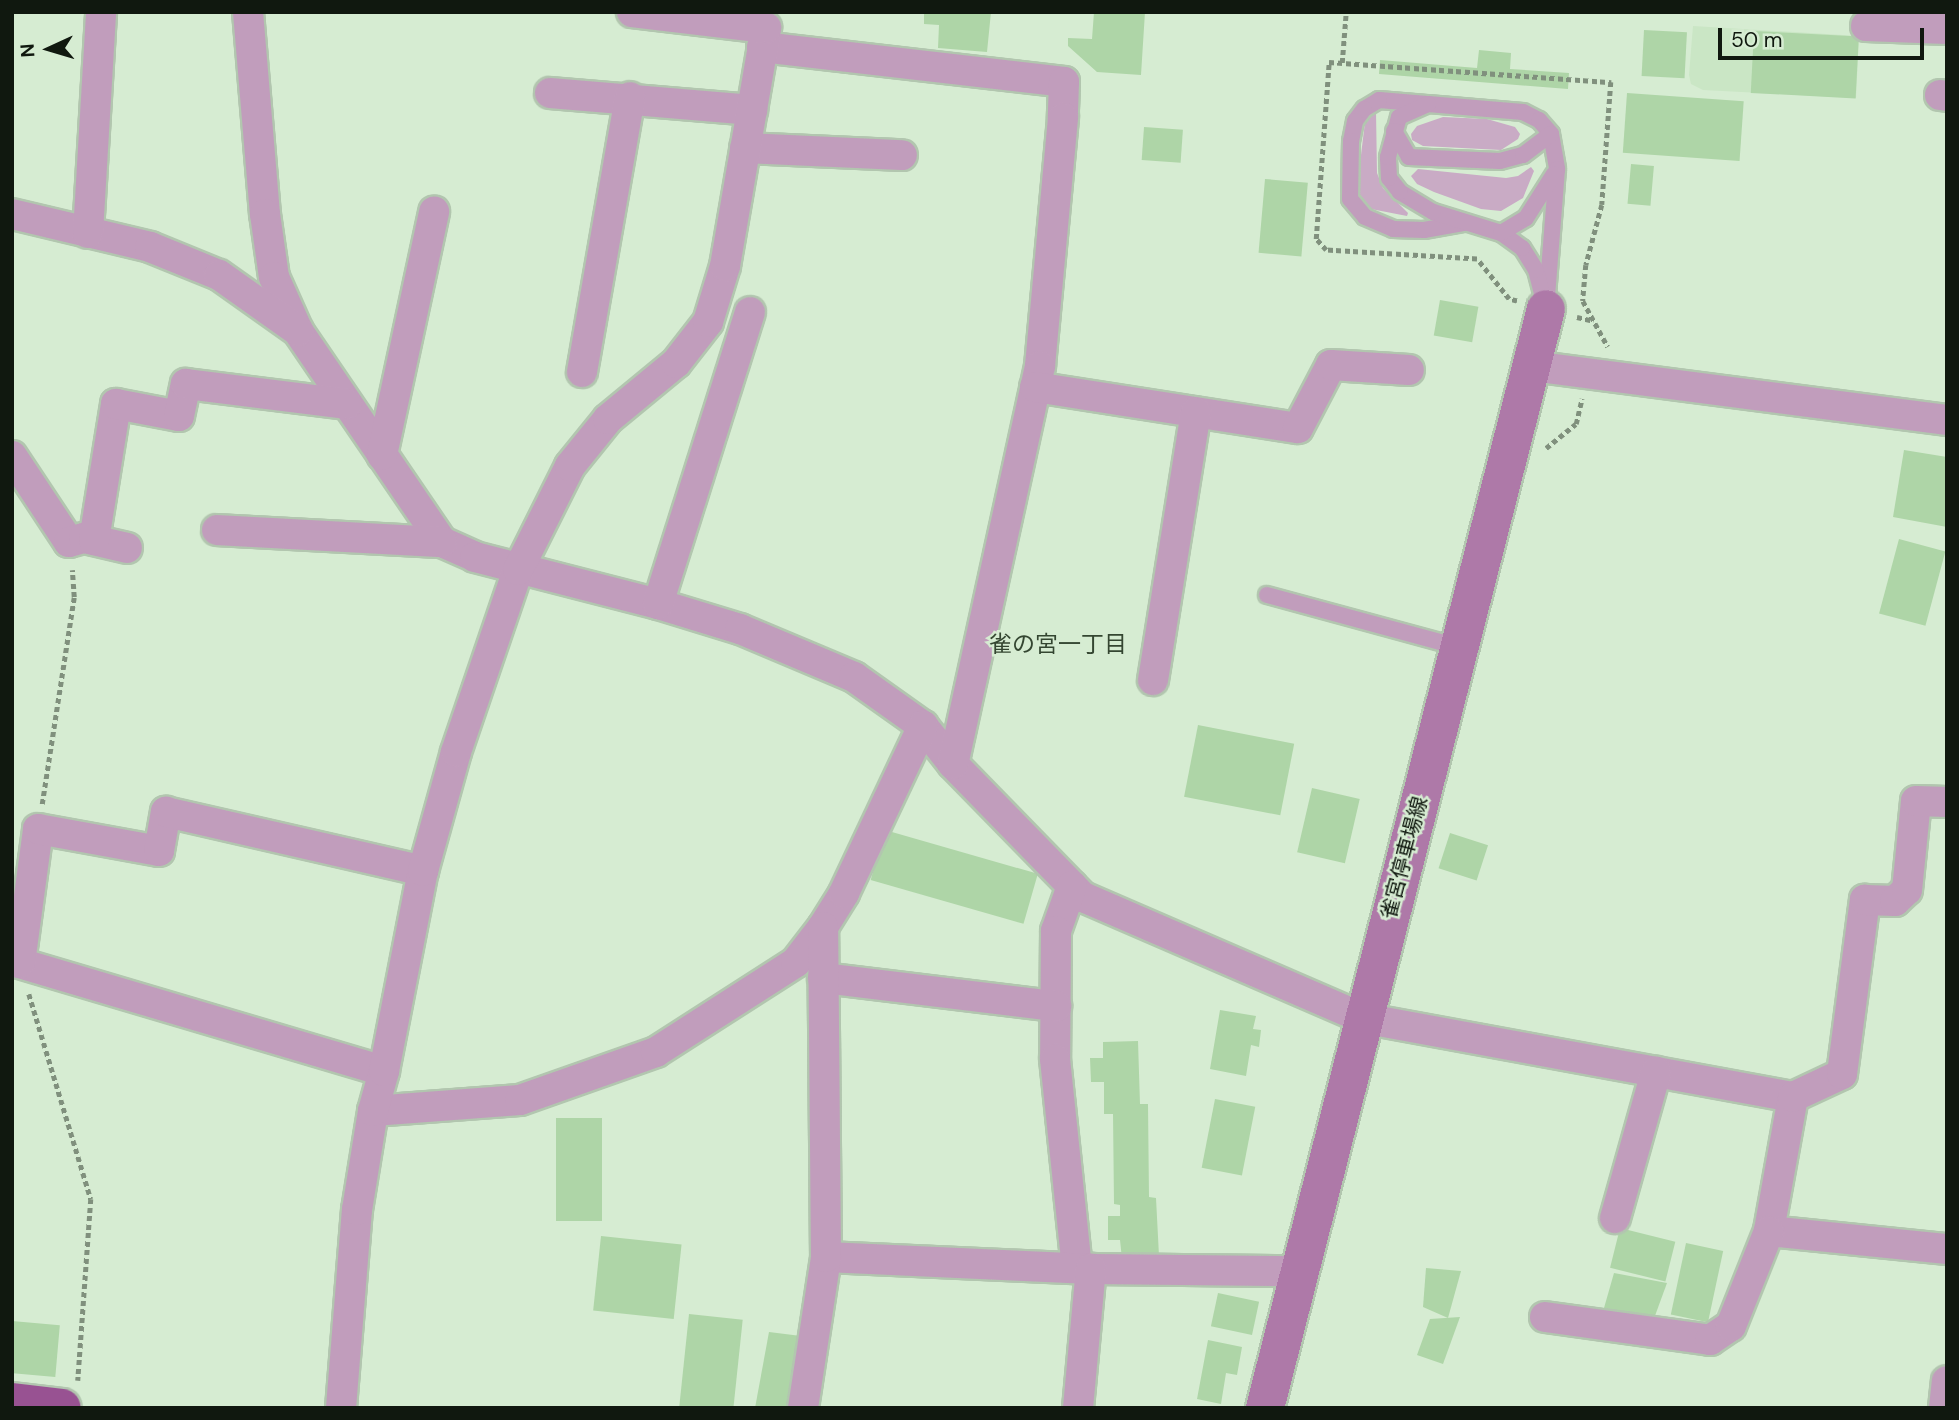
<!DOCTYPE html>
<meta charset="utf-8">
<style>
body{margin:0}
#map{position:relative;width:1959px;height:1420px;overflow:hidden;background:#d6ecd2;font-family:"DM Sans","Noto Sans JP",sans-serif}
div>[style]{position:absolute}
.built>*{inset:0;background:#cae6c5}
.green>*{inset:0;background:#c9abc5}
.building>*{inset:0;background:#aed5a7;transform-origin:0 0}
.path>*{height:4.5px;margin-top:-2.25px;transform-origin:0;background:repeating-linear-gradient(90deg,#80907d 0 5px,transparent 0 8.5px)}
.roads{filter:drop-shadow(2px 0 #b2c6af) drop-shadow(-2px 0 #b2c6af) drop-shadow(0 2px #b2c6af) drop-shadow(0 -2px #b2c6af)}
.service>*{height:16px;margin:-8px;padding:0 8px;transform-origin:8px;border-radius:8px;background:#c19dbc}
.minor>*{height:30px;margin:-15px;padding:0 15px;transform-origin:15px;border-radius:15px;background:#c19dbc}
.secondary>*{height:38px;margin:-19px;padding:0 19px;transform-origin:19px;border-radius:19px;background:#ae79a8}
.trunk>*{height:38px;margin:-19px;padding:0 19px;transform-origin:19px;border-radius:19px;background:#985292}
span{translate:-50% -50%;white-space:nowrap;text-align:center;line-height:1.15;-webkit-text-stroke:5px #d6ecd2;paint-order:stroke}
.street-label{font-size:21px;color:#10180f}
.neighbourhood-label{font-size:23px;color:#344631}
.frame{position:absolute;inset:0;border:14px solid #10180f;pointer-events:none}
.north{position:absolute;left:14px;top:14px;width:70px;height:70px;-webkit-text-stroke:5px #d6ecd2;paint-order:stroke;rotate:266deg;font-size:19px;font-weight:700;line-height:28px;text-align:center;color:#10180f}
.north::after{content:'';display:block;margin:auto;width:24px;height:32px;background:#10180f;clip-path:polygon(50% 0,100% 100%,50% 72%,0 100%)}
.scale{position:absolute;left:1718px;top:28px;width:206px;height:32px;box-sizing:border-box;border:4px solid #10180f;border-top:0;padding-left:9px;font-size:21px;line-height:24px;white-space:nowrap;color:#10180f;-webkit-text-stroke:5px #d6ecd2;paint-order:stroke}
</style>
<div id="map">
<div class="built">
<i style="clip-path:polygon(1693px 26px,1859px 36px,1856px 98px,1703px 90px,1691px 84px,1689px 75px)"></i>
</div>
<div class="green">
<i style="clip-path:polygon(1376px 111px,1377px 173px,1383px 188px,1408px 213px,1407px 216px,1371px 209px,1360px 199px,1357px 188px,1365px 122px)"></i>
<i style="clip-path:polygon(1443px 117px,1487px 119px,1515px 127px,1520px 134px,1518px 139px,1501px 150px,1423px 146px,1412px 140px,1411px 134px,1417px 126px)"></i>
<i style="clip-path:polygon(1531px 167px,1534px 171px,1523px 198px,1501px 211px,1481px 209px,1434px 192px,1417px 184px,1411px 176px,1418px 169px,1506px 178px,1518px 176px)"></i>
</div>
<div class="building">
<i style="clip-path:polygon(924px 12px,991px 12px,987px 52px,938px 48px,939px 25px,924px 24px)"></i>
<i style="clip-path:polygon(1094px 12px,1145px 12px,1141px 75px,1097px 72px,1068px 46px,1068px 38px,1092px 39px)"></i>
<i style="left:1644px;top:30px;width:43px;height:46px;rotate:3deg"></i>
<i style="left:1754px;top:31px;width:105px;height:62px;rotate:3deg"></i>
<i style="clip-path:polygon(1479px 50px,1511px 53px,1510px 69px,1569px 73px,1568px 89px,1379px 74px,1380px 60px,1477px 68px)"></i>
<i style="left:1627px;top:93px;width:117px;height:60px;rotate:4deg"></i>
<i style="left:1144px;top:127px;width:39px;height:33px;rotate:4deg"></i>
<i style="left:1631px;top:164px;width:23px;height:40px;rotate:5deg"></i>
<i style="left:1265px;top:179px;width:43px;height:74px;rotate:5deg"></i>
<i style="left:1440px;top:300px;width:39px;height:36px;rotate:10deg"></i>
<i style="clip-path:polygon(1904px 450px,1947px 457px,1947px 527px,1893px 517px)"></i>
<i style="left:1899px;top:539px;width:48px;height:77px;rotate:15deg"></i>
<i style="left:1198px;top:725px;width:98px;height:73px;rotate:11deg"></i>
<i style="left:1312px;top:788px;width:49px;height:66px;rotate:13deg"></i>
<i style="left:885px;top:830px;width:159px;height:52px;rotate:16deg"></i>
<i style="left:1450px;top:833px;width:40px;height:37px;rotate:18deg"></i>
<i style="clip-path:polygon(1220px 1010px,1256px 1016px,1253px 1029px,1261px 1030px,1259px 1047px,1251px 1045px,1246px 1076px,1210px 1069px)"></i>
<i style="clip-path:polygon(1138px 1041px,1140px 1104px,1148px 1104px,1149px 1197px,1156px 1198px,1159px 1256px,1122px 1259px,1120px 1240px,1108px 1240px,1108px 1216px,1120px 1216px,1120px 1205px,1114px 1204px,1113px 1114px,1104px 1114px,1104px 1082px,1091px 1082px,1090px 1058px,1103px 1058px,1103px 1042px)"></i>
<i style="left:1215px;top:1099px;width:41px;height:70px;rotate:11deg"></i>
<i style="left:602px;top:1118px;width:103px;height:46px;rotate:90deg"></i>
<i style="left:1620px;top:1228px;width:57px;height:41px;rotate:14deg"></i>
<i style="left:601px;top:1236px;width:81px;height:75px;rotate:6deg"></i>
<i style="left:1686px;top:1243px;width:38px;height:73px;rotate:12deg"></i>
<i style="clip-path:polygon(1426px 1268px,1461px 1271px,1448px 1318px,1423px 1307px)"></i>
<i style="clip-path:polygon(1614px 1273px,1667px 1283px,1652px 1324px,1602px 1315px)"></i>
<i style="left:1218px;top:1293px;width:42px;height:34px;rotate:12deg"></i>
<i style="left:689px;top:1314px;width:54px;height:95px;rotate:6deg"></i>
<i style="clip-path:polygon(1460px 1317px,1443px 1364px,1417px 1355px,1430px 1319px)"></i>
<i style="left:12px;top:1321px;width:48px;height:52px;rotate:5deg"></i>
<i style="clip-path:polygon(769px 1332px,809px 1337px,798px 1408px,755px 1408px)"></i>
<i style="clip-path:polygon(1208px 1340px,1242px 1347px,1237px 1375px,1226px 1373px,1221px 1404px,1197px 1399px)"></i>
</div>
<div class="path">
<i style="left:1342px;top:63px;width:51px;rotate:-85.5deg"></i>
<i style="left:1517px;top:301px;width:8px;rotate:-166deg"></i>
<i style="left:1509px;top:299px;width:51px;rotate:-128.7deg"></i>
<i style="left:1477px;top:259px;width:151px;rotate:-176.6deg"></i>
<i style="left:1326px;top:250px;width:15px;rotate:-132deg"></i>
<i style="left:1316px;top:239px;width:177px;rotate:-85.8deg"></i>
<i style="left:1329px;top:62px;width:283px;rotate:4.1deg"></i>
<i style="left:1611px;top:82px;width:123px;rotate:94.2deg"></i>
<i style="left:1602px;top:205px;width:62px;rotate:104.9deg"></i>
<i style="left:1586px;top:265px;width:36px;rotate:95deg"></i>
<i style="left:1583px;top:301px;width:52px;rotate:61.5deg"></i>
<i style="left:1577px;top:317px;width:17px;rotate:13deg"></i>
<i style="left:1546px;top:448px;width:38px;rotate:-39deg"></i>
<i style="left:1576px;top:424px;width:26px;rotate:-77deg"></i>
<i style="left:42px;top:804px;width:209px;rotate:-81.2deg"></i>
<i style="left:74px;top:597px;width:27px;rotate:-94deg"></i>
<i style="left:29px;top:994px;width:214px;rotate:73.2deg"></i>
<i style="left:91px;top:1199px;width:182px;rotate:94.1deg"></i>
</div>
<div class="roads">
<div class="service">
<i style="left:1427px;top:104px;width:48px;rotate:-175.2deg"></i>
<i style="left:1379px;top:100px;width:17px;rotate:149deg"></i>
<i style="left:1364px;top:109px;width:15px;rotate:127deg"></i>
<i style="left:1355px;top:121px;width:20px;rotate:101deg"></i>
<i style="left:1351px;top:141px;width:58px;rotate:91deg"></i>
<i style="left:1350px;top:199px;width:23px;rotate:50deg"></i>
<i style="left:1365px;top:217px;width:30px;rotate:23deg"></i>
<i style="left:1393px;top:229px;width:31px;rotate:2deg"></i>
<i style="left:1424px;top:230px;width:41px;rotate:-9.9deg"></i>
<i style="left:1428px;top:104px;width:95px;rotate:4.8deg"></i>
<i style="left:1523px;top:112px;width:18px;rotate:27deg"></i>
<i style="left:1539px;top:120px;width:18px;rotate:49deg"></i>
<i style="left:1551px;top:134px;width:36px;rotate:80deg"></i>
<i style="left:1557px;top:169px;width:140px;rotate:94.5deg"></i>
<i style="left:1546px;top:309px;width:40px;rotate:-104.4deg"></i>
<i style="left:1536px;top:270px;width:26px;rotate:-122deg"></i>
<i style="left:1522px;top:248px;width:26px;rotate:-144deg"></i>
<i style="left:1501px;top:233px;width:71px;rotate:-162.8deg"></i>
<i style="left:1433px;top:212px;width:39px;rotate:-149deg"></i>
<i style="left:1400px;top:192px;width:18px;rotate:-128deg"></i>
<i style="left:1389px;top:178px;width:21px;rotate:-93deg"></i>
<i style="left:1388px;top:157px;width:41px;rotate:-74.6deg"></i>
<i style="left:1399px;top:117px;width:32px;rotate:-24deg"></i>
<i style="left:1394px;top:131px;width:30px;rotate:60deg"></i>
<i style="left:1409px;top:157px;width:91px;rotate:2.5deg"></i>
<i style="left:1500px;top:161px;width:24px;rotate:-15deg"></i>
<i style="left:1523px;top:155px;width:35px;rotate:-37deg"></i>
<i style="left:1501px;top:233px;width:29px;rotate:-31deg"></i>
<i style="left:1526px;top:218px;width:52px;rotate:-57.5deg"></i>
<i style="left:1267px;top:595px;width:199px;rotate:15.2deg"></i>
</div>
<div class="minor">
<i style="left:248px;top:12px;width:203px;rotate:85.2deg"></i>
<i style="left:265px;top:214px;width:64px;rotate:81.9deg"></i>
<i style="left:274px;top:277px;width:59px;rotate:66deg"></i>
<i style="left:298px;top:331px;width:255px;rotate:55.7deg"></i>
<i style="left:442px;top:542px;width:36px;rotate:24deg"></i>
<i style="left:475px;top:557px;width:189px;rotate:14.4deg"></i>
<i style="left:658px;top:604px;width:86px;rotate:17deg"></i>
<i style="left:740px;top:629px;width:124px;rotate:22.8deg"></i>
<i style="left:854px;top:677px;width:85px;rotate:35.4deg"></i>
<i style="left:923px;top:726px;width:48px;rotate:51.7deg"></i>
<i style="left:953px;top:764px;width:186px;rotate:45.7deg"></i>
<i style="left:1083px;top:897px;width:304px;rotate:23.4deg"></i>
<i style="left:1362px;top:1018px;width:438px;rotate:10.4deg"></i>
<i style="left:1793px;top:1097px;width:136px;rotate:100.2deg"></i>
<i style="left:1769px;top:1231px;width:179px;rotate:5.8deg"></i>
<i style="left:1866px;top:26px;width:81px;rotate:2.1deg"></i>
<i style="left:762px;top:47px;width:304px;rotate:6.6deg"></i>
<i style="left:1064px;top:82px;width:36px;rotate:92deg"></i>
<i style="left:1063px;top:118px;width:249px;rotate:95.3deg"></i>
<i style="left:1040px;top:366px;width:407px;rotate:102.3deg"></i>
<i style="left:550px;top:93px;width:203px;rotate:4.8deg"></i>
<i style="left:1940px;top:95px;width:7px;rotate:8deg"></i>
<i style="left:745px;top:148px;width:157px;rotate:2.6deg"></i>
<i style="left:12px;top:214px;width:142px;rotate:13.4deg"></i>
<i style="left:150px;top:247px;width:74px;rotate:22.1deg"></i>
<i style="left:219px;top:275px;width:97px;rotate:35.3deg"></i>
<i style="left:88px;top:233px;width:221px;rotate:-86.6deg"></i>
<i style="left:1532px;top:366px;width:418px;rotate:7.4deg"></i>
<i style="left:582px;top:372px;width:279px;rotate:-80.1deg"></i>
<i style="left:1035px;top:387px;width:266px;rotate:8.9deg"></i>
<i style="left:1298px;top:428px;width:71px;rotate:-62.4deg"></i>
<i style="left:1331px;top:365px;width:78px;rotate:3.7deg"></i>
<i style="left:382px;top:455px;width:249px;rotate:-77.9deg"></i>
<i style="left:12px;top:456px;width:103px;rotate:56.5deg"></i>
<i style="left:69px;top:542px;width:16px;rotate:-15deg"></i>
<i style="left:84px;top:538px;width:44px;rotate:13.1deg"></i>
<i style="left:217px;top:530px;width:225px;rotate:3.1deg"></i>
<i style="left:94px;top:540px;width:138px;rotate:-80.8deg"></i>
<i style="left:116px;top:404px;width:64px;rotate:10.8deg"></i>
<i style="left:179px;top:416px;width:33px;rotate:-78deg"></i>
<i style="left:186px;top:384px;width:162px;rotate:7.1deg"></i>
<i style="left:658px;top:604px;width:306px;rotate:-72.5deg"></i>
<i style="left:1153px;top:680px;width:271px;rotate:-80.9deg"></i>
<i style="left:1072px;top:886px;width:48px;rotate:109.6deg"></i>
<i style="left:1056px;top:931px;width:128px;rotate:90.4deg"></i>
<i style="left:1055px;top:1059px;width:210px;rotate:84deg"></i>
<i style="left:823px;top:978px;width:235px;rotate:6.9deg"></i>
<i style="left:384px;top:1071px;width:380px;rotate:-163.5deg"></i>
<i style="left:20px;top:963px;width:135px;rotate:-82.3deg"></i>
<i style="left:38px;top:829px;width:123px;rotate:10.3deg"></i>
<i style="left:159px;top:851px;width:40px;rotate:-80deg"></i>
<i style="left:166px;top:812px;width:264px;rotate:12.9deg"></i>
<i style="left:1793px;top:1097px;width:54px;rotate:-25.1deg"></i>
<i style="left:1842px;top:1074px;width:176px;rotate:-82.5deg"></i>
<i style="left:1865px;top:900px;width:30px;rotate:2deg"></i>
<i style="left:1895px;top:901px;width:16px;rotate:-43deg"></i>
<i style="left:1907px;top:890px;width:89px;rotate:-84.2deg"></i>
<i style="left:1916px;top:801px;width:31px;rotate:2deg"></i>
<i style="left:373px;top:1111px;width:147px;rotate:-4.3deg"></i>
<i style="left:520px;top:1100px;width:144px;rotate:-19.4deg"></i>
<i style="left:656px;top:1052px;width:166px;rotate:-32.7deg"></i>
<i style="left:796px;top:962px;width:44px;rotate:-52.4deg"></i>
<i style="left:823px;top:927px;width:40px;rotate:-58deg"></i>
<i style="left:844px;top:893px;width:185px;rotate:-64.7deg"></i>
<i style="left:1615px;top:1218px;width:152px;rotate:-74.3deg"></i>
<i style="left:826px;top:1257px;width:265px;rotate:2.6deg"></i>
<i style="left:1091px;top:1269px;width:207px;rotate:0.6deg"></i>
<i style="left:1545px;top:1317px;width:167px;rotate:7.9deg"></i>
<i style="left:1710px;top:1340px;width:25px;rotate:-34deg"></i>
<i style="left:1731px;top:1326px;width:102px;rotate:-68.2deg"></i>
<i style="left:341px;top:1408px;width:199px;rotate:-85.4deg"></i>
<i style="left:357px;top:1210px;width:100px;rotate:-80.8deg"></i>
<i style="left:373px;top:1111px;width:41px;rotate:-74.6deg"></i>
<i style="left:384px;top:1071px;width:204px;rotate:-79deg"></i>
<i style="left:423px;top:871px;width:123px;rotate:-74.5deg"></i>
<i style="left:456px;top:752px;width:192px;rotate:-71.2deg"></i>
<i style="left:518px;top:570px;width:116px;rotate:-63.4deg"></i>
<i style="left:570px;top:466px;width:60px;rotate:-51deg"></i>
<i style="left:608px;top:419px;width:88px;rotate:-39.5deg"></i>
<i style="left:676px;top:363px;width:52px;rotate:-52deg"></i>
<i style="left:708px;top:322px;width:59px;rotate:-73.1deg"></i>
<i style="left:725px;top:266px;width:242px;rotate:-80.2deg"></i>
<i style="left:766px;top:28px;width:135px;rotate:-173.2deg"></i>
<i style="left:803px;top:1408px;width:153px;rotate:-81.3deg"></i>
<i style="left:826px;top:1257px;width:330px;rotate:-90.5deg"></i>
<i style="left:1078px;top:1408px;width:140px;rotate:-84.7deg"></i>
<i style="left:1944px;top:1408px;width:27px;rotate:-84deg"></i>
</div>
<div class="secondary">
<i style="left:1265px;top:1408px;width:1134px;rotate:-75.66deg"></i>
</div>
<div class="trunk">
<i style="left:12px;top:1402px;width:50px;rotate:6.8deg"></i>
</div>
</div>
<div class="street-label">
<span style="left:1404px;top:858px;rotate:-75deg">雀宮停車場線</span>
</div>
<div class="neighbourhood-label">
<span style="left:1058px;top:644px">雀の宮一丁目</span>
</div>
<div class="frame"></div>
<div class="north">N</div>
<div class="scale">50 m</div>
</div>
